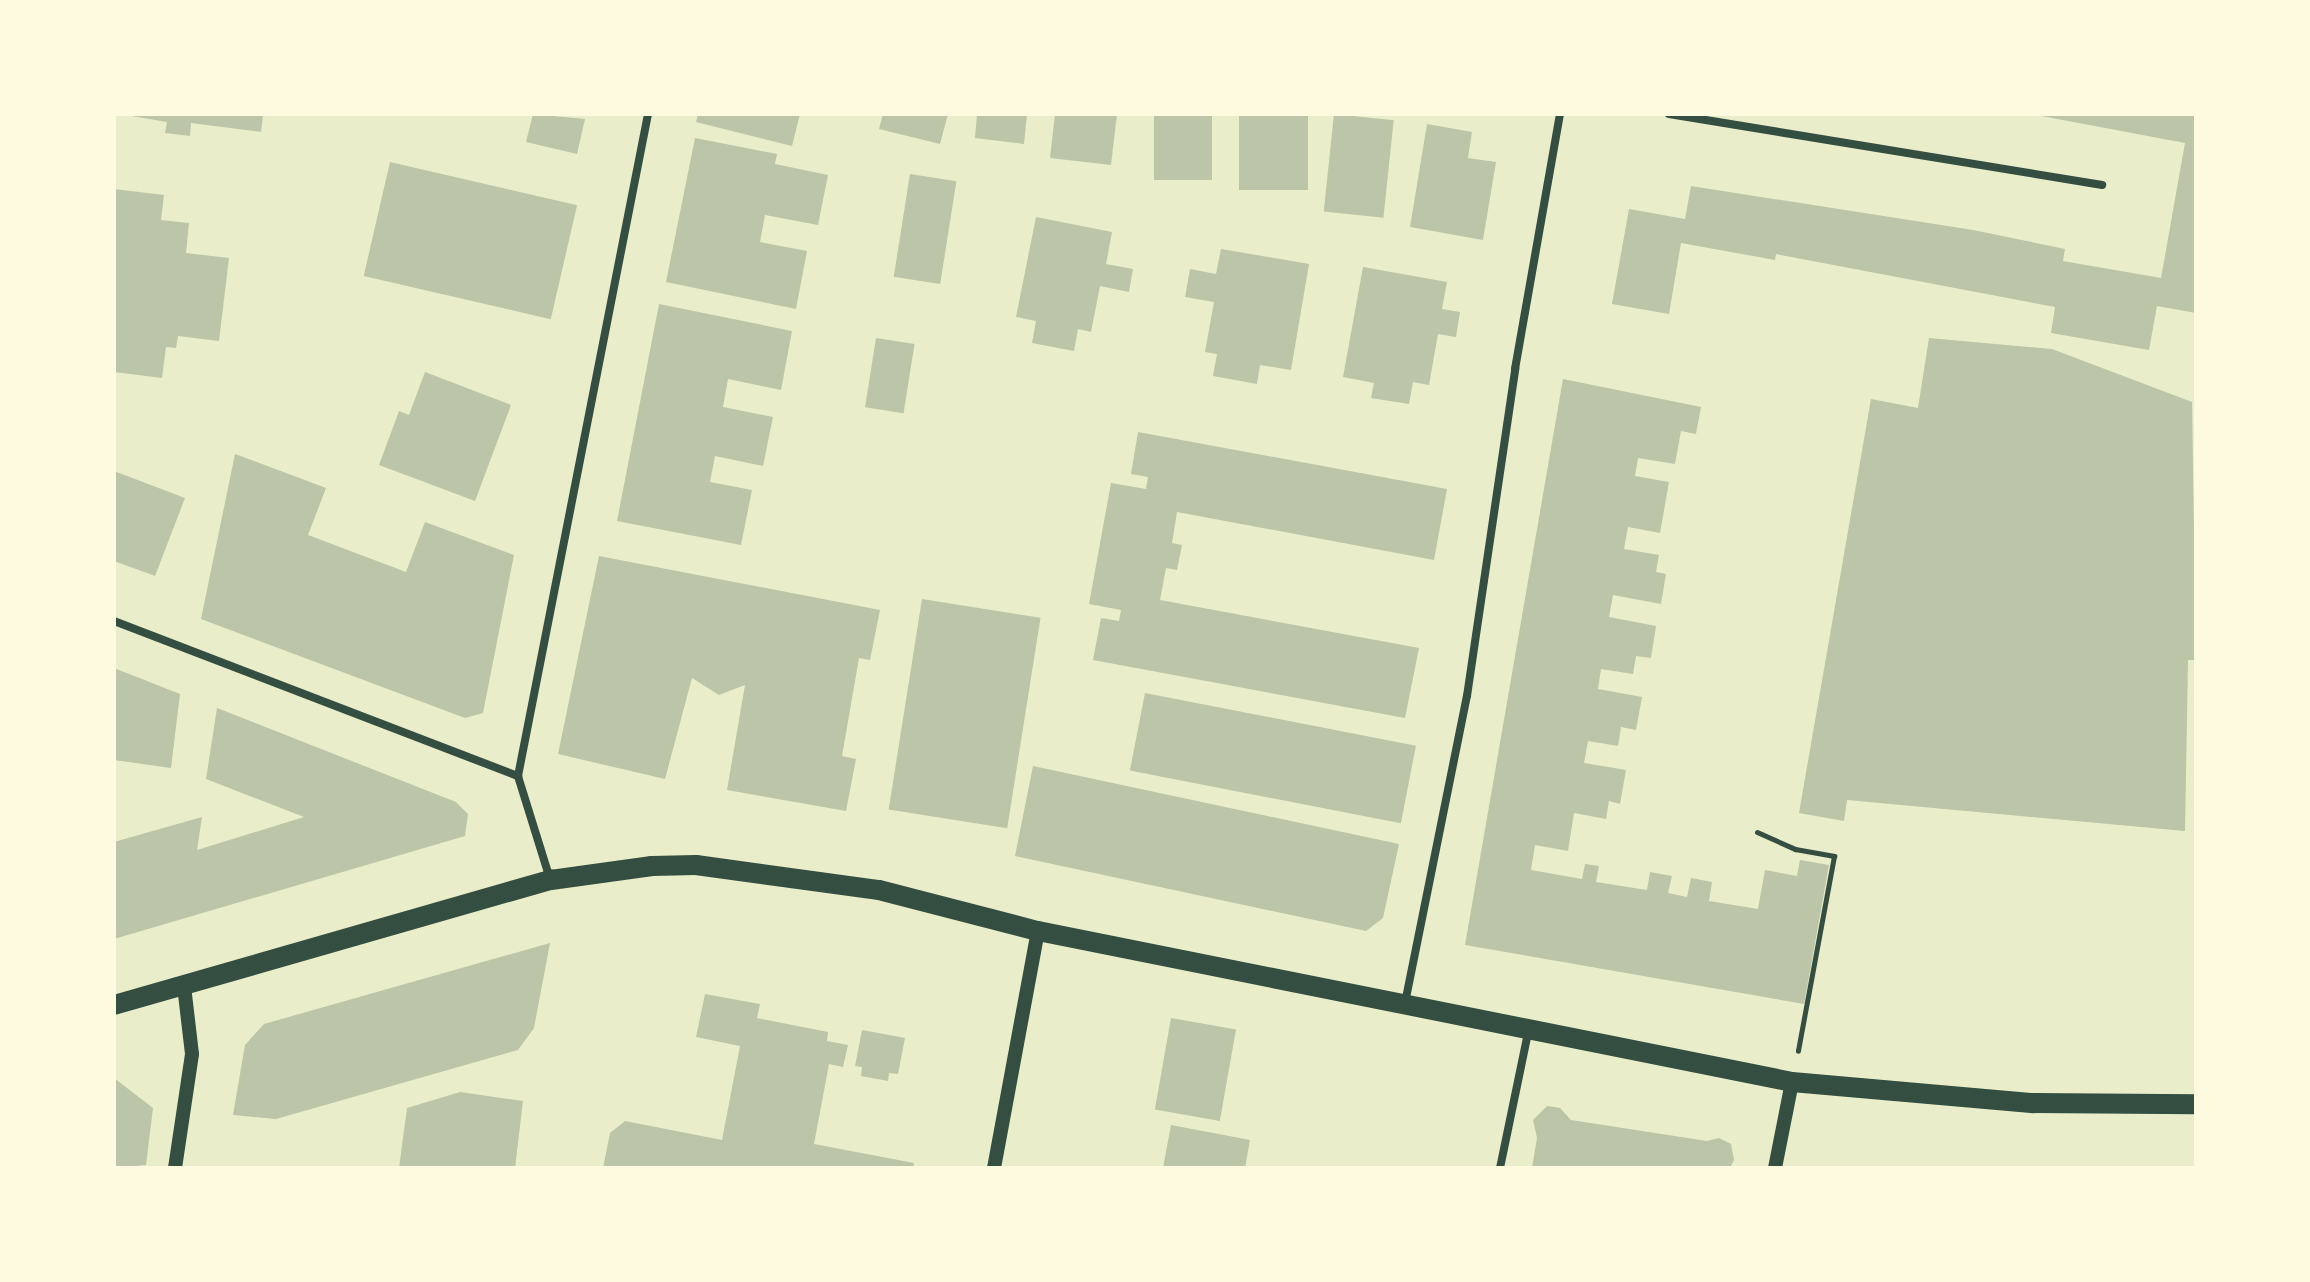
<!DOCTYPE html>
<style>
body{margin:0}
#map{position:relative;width:2310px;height:1282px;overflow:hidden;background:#e9edc9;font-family:Commissioner,sans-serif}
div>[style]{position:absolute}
.building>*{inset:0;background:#bcc5a7;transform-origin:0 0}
.path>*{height:5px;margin:-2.5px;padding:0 2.5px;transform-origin:2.5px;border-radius:2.5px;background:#344e41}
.minor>*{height:8px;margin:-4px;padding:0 4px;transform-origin:4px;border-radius:4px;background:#344e41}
.tertiary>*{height:14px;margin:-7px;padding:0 7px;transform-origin:7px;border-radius:7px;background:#344e41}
.primary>*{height:20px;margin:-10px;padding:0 10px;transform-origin:10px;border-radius:10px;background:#344e41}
span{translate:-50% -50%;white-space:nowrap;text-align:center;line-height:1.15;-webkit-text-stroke:6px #fefae0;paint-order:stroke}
.frame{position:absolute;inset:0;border:116px solid #fefae0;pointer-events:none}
</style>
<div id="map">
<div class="building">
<i style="clip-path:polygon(120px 114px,263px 114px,261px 132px,191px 123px,190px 136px,165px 133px,167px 122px)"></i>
<i style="clip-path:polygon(533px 114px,585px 119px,577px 154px,526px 142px)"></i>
<i style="clip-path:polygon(698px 114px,800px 114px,792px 146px,696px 122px)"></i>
<i style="clip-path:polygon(883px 114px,948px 114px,940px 144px,879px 129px)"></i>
<i style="clip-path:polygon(977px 114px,1027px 114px,1024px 144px,975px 138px)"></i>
<i style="clip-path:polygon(1055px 114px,1117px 114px,1111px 165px,1050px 158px)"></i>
<i style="left:1154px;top:114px;width:58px;height:66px"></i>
<i style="left:1239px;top:114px;width:69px;height:76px"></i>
<i style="left:1334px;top:114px;width:60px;height:98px;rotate:6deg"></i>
<i style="clip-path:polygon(2030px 114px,2196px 114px,2196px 313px,2157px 306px,2149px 350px,2051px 333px,2055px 307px,1776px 254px,1775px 260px,1681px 243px,1669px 314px,1612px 304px,1629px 209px,1685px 219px,1691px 186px,1973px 230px,2065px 249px,2063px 261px,2161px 278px,2185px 143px)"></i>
<i style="clip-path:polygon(1427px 124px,1472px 132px,1468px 158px,1496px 162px,1483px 240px,1410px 227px)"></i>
<i style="clip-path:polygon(695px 138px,777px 154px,775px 164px,828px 175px,818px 225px,765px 215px,760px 242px,807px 251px,796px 309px,666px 282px)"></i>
<i style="left:390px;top:162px;width:192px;height:117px;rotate:13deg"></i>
<i style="left:910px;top:174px;width:47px;height:104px;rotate:9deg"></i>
<i style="clip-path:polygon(114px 189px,164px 195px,161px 220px,189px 223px,186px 253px,229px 258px,219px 341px,178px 336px,176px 348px,166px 347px,162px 378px,114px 372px)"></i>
<i style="clip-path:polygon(1036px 217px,1112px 232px,1106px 264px,1133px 269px,1129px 292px,1100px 286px,1091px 332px,1078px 329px,1074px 351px,1032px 343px,1036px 321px,1016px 317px)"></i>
<i style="clip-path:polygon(1221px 249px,1309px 264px,1291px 370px,1260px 365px,1257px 384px,1213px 376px,1217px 354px,1205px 352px,1214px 302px,1185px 297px,1190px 269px,1216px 274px)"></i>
<i style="clip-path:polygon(1363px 267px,1447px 282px,1442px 309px,1460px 312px,1456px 337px,1438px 334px,1429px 385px,1413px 382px,1409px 404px,1371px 398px,1374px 383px,1343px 377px)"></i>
<i style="clip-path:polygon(659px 304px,792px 331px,781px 390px,728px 379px,723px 407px,773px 417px,763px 466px,715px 456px,710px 482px,752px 490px,741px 545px,617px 521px)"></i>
<i style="left:876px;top:338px;width:39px;height:70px;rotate:9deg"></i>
<i style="clip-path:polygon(1929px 338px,2052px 349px,2192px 402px,2196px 660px,2188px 660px,2185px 831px,1847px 800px,1844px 821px,1799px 813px,1871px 399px,1918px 408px)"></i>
<i style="clip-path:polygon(425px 372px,511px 405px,475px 501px,379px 465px,399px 411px,409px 415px)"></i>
<i style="clip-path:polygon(1563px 379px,1701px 407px,1696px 434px,1681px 431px,1675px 464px,1638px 458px,1635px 476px,1669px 482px,1660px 533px,1628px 527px,1624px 549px,1659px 555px,1656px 572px,1666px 574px,1661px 604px,1613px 595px,1609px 617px,1656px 626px,1651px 658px,1636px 656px,1633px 674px,1601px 669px,1598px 689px,1642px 697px,1636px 730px,1621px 727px,1618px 746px,1588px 741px,1584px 763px,1626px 770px,1620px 804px,1609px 801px,1606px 819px,1574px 813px,1568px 851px,1535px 845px,1531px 870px,1582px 879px,1585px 864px,1599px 866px,1596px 882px,1647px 890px,1650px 872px,1672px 876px,1668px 893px,1687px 897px,1691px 878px,1712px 882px,1709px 901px,1758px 909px,1765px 870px,1797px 876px,1800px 860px,1829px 865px,1804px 1004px,1465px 945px)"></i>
<i style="clip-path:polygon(1138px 432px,1447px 489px,1434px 560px,1177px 512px,1172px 543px,1182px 545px,1177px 570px,1166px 568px,1160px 600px,1419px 648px,1405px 718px,1093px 660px,1101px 618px,1119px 621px,1121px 610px,1089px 604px,1111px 483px,1146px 489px,1148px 477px,1131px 474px)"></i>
<i style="clip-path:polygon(235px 454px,326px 488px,308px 535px,406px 572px,425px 522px,514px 555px,483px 713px,465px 718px,201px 619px)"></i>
<i style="clip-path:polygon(114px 471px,185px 498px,155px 576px,114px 561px)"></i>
<i style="clip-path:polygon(599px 556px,880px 610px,870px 660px,859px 658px,842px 756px,856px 759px,846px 811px,727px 790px,745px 685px,719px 695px,692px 678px,665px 779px,558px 754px)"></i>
<i style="left:922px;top:599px;width:120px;height:213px;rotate:9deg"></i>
<i style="clip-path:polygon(114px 668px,180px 694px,171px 768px,114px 760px)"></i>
<i style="left:1145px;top:693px;width:276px;height:79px;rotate:11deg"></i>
<i style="clip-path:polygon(217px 708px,456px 802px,468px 814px,465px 836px,114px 939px,114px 842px,202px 817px,197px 850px,304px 817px,206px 779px)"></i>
<i style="clip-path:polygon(1033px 766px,1399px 844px,1383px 918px,1366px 931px,1015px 856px)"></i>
<i style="clip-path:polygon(550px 943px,534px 1028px,518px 1050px,276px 1119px,233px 1115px,245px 1045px,264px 1024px)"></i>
<i style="clip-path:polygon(705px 994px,760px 1004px,757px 1018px,828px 1032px,827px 1041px,848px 1045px,843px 1067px,829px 1064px,814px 1144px,914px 1163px,913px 1168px,603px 1168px,610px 1133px,625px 1121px,722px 1140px,740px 1046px,696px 1037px)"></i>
<i style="left:1171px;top:1018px;width:66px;height:93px;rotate:10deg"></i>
<i style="clip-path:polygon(862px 1030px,905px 1038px,898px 1074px,889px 1073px,888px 1081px,861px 1076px,862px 1067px,855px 1066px)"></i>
<i style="clip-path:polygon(114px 1078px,153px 1108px,146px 1165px,114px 1168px)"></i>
<i style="clip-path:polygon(460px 1092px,523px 1101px,515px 1168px,399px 1168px,407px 1108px)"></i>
<i style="clip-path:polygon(1547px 1106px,1560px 1108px,1571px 1120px,1707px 1141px,1719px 1138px,1731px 1144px,1734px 1160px,1730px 1168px,1532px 1168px,1537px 1138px,1533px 1120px)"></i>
<i style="clip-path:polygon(1171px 1125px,1250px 1140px,1245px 1168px,1163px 1168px)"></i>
</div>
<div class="path">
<i style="left:1757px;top:832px;width:42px;rotate:24.1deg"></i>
<i style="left:1795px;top:849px;width:40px;rotate:10deg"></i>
<i style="left:1834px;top:856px;width:198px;rotate:100.5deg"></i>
</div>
<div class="minor">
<i style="left:1669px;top:114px;width:439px;rotate:9.3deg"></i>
<i style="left:114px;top:621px;width:433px;rotate:21deg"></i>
<i style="left:550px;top:879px;width:108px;rotate:-107.3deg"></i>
<i style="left:518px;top:776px;width:675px;rotate:-78.89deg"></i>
<i style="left:1405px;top:1003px;width:313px;rotate:-78.6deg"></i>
<i style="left:1467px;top:696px;width:331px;rotate:-81.6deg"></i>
<i style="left:1515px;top:369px;width:259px;rotate:-80deg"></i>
<i style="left:1500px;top:1168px;width:138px;rotate:-78.3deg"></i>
</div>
<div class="tertiary">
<i style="left:175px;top:1168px;width:115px;rotate:-81.5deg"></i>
<i style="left:192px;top:1054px;width:68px;rotate:-96.7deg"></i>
<i style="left:994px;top:1168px;width:241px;rotate:-79.5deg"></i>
<i style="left:1775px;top:1168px;width:88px;rotate:-78.8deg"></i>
</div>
<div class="primary">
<i style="left:114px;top:1005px;width:455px;rotate:-16deg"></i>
<i style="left:551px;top:880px;width:102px;rotate:-7.9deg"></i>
<i style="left:652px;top:866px;width:44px;rotate:-1.3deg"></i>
<i style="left:696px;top:865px;width:185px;rotate:7.8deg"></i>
<i style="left:879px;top:890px;width:164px;rotate:14.5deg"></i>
<i style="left:1038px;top:931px;width:769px;rotate:11.32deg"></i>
<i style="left:1792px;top:1082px;width:243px;rotate:5deg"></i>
<i style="left:2034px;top:1103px;width:162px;rotate:0.4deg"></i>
</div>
<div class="frame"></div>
</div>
